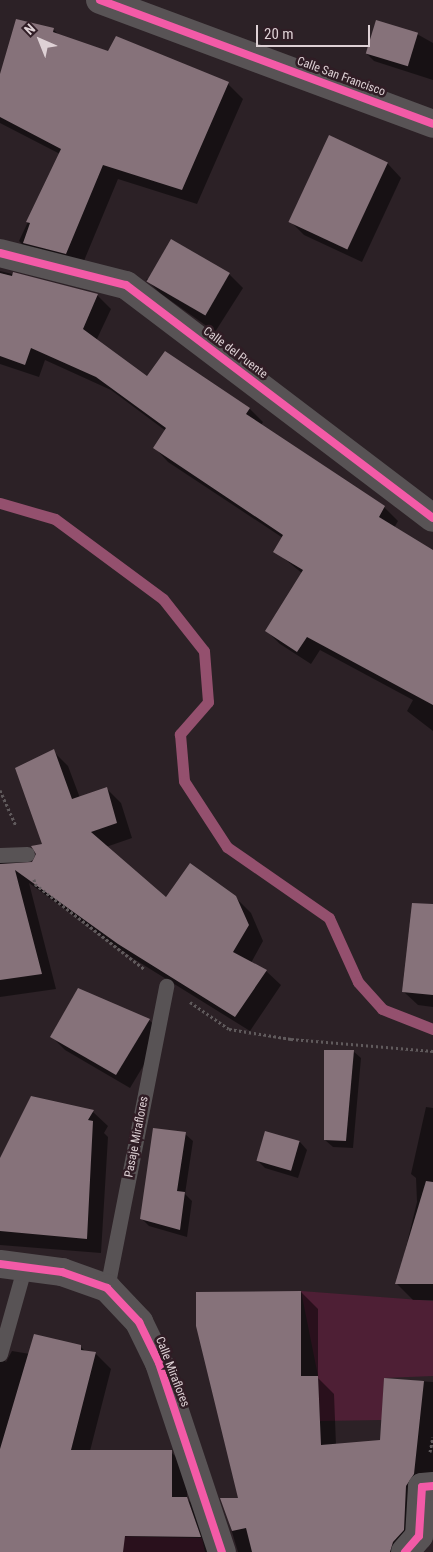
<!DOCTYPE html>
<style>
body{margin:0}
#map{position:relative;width:433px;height:1552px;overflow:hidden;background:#2c2126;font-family:"Roboto Condensed",sans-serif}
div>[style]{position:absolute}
.green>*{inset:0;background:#4e1f35}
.shadow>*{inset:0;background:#0007}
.stream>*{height:11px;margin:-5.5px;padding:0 5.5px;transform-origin:5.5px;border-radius:5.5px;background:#94506e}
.building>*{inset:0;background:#86727a;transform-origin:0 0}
.path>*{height:3px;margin-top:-1.5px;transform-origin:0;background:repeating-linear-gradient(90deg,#605a5c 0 2.5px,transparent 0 5px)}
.lane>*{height:15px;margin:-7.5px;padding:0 7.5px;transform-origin:7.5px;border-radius:7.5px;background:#585355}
.street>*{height:28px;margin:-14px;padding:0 14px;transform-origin:14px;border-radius:14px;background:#585355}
.cycleway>*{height:8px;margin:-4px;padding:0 4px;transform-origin:4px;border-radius:4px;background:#f35aa7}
span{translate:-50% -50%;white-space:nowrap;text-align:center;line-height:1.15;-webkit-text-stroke:5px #301d25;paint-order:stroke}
.street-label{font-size:12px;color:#ded1d5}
.north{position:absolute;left:15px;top:15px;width:50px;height:50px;-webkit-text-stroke:4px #301d25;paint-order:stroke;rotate:316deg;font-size:14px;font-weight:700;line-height:20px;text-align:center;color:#ded1d5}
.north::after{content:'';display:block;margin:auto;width:18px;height:22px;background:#ded1d5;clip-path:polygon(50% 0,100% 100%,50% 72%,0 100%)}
.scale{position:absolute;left:256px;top:25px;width:114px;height:22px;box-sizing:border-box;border:2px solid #ded1d5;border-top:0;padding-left:6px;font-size:15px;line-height:18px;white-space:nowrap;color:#ded1d5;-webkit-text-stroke:4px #301d25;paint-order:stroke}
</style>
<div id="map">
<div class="green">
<i style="clip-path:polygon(301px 1291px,433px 1301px,433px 1376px,384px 1378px,382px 1420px,320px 1421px,318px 1376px)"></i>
<i style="clip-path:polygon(104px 1536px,202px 1538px,205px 1552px,99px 1552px)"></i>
</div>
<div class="shadow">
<i style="clip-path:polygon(53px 29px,60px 36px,109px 52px,228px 84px,243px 99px,197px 204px,118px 179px,81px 268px,34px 256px,19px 241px,60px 154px,0 123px,0 77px)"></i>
<i style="clip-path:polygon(417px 34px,433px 43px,433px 80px,374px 61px,366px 53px)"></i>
<i style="clip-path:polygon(330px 137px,388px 164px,401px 178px,362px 262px,304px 235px,290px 221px)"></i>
<i style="clip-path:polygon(0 271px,97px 295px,111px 309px,96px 341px,147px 378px,165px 353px,250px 409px,263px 422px,261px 425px,384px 507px,398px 521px,394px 528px,433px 551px,433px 731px,407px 711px,413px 700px,320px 650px,311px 664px,280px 644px,267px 631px,303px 574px,275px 551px,283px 538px,168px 462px,155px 448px,166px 431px,111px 390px,45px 360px,39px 377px,0 364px)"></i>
<i style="clip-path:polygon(229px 274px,243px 288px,215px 332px,160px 293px,146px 279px)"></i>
<i style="clip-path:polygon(53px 751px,68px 766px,80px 798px,106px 788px,121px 803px,132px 838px,106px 847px,166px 899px,235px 897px,251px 913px,263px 941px,251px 963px,266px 971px,281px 985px,250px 1031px,134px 959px,29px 883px,56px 989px,0 997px,0 862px,32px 863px,43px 845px)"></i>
<i style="clip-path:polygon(433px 962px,433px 1007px,418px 1005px,404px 992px)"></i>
<i style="clip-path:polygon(149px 1020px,163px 1033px,130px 1088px,65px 1050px,52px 1037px)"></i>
<i style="clip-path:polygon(353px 1051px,361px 1058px,353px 1148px,333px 1147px,325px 1140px)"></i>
<i style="clip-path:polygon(31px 1097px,93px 1112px,108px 1126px,104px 1133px,108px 1137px,101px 1253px,0 1245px,0 1161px)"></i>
<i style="clip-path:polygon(426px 1107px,433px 1108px,433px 1300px,413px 1300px,397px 1284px,417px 1202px,416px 1178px,411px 1174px)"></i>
<i style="clip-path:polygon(185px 1134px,193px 1141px,185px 1194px,192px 1201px,187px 1237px,149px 1226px,141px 1218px)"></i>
<i style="clip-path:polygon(300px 1142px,307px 1150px,298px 1178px,265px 1168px,257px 1160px)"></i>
<i style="clip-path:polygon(301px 1292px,318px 1309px,318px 1378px,334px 1394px,336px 1445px,381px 1441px,385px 1379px,433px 1382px,433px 1491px,416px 1552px,238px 1552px,222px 1499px,239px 1499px)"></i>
<i style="clip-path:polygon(80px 1346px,86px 1352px,95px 1353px,111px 1369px,90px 1451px,171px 1452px,187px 1468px,187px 1499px,203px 1514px,215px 1552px,0 1552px,0 1356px,6px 1362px,12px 1351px,30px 1354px)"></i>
</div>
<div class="stream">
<i style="left:0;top:503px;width:57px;rotate:16.2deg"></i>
<i style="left:55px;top:519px;width:134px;rotate:36.5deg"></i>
<i style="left:163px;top:599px;width:66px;rotate:51.7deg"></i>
<i style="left:204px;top:651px;width:51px;rotate:85.5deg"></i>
<i style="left:208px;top:702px;width:43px;rotate:131.2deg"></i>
<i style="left:180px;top:734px;width:47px;rotate:85.1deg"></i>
<i style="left:184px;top:781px;width:79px;rotate:56.9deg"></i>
<i style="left:227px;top:847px;width:124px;rotate:34.8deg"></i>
<i style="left:329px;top:918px;width:70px;rotate:65.6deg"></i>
<i style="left:358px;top:982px;width:36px;rotate:48deg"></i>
<i style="left:382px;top:1009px;width:55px;rotate:21.4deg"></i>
</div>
<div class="building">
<i style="clip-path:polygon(16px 19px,54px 28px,53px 32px,108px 51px,116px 36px,229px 82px,182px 190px,103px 165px,66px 254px,23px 243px,30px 223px,26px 222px,61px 149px,0 117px,0 74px)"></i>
<i style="left:376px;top:20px;width:44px;height:35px;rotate:17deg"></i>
<i style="left:329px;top:135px;width:65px;height:96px;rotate:25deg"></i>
<i style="left:171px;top:239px;width:68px;height:49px;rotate:30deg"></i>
<i style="clip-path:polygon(13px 272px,98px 294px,83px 329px,147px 376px,165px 351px,250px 408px,246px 414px,385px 506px,379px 517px,433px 550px,433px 705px,307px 637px,297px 652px,265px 631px,303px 570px,273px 552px,283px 535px,153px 448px,166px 428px,96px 377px,31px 348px,25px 365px,0 356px,0 273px,12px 276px)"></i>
<i style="clip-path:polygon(54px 749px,72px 799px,107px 787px,117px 823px,91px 832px,166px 897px,190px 863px,236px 896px,249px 925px,233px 952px,267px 970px,235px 1017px,118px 944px,15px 870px,42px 974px,0 980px,0 864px,32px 862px,36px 854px,31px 846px,42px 844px,15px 768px)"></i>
<i style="clip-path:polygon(412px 903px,433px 904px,433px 995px,402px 992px)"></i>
<i style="clip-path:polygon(78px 988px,150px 1019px,116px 1075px,50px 1037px)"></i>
<i style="clip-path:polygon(324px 1050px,354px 1050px,346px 1141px,324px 1140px)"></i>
<i style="clip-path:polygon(31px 1096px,94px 1110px,88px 1120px,93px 1121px,87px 1239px,0 1231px,0 1158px)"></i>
<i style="clip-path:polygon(153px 1128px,186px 1132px,177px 1191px,185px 1192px,180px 1230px,140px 1219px)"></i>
<i style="left:265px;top:1131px;width:36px;height:31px;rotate:16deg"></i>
<i style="clip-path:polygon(426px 1181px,433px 1182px,433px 1284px,395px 1284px)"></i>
<i style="clip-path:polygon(301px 1291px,301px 1376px,318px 1376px,321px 1445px,380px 1440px,384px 1378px,424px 1381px,414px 1474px,406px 1486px,404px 1530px,393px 1542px,390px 1552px,252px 1552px,246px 1528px,232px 1531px,220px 1498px,238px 1498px,196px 1326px,196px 1292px)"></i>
<i style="clip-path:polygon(34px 1334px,81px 1345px,81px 1350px,96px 1352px,71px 1450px,172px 1450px,172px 1497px,187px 1497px,201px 1537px,125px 1536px,123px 1552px,0 1552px,0 1449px)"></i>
</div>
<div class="path">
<i style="left:0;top:790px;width:39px;rotate:66deg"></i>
<i style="left:34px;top:879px;width:5px;rotate:79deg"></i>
<i style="left:35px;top:884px;width:138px;rotate:37.9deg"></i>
<i style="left:190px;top:1002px;width:47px;rotate:34.7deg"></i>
<i style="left:229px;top:1029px;width:63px;rotate:9.2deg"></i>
<i style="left:291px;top:1039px;width:143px;rotate:4.8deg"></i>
<i style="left:430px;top:1452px;width:15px;rotate:-79deg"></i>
</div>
<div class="lane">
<i style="left:0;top:855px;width:27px;rotate:-2deg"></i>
<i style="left:107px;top:1288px;width:308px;rotate:-78.9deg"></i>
<i style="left:0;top:1354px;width:92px;rotate:-74.3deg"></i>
</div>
<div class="street">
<i style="left:100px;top:0;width:355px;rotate:20.4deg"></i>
<i style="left:0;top:253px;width:130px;rotate:14.3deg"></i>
<i style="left:126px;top:285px;width:385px;rotate:37.2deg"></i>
<i style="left:0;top:1264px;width:63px;rotate:7.4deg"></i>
<i style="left:62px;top:1272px;width:48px;rotate:19.6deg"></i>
<i style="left:107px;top:1288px;width:47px;rotate:46.7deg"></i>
<i style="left:139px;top:1322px;width:46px;rotate:64deg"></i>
<i style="left:159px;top:1363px;width:199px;rotate:71.6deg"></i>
<i style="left:405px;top:1552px;width:21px;rotate:-49deg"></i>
<i style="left:419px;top:1536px;width:49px;rotate:-86.5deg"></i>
<i style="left:422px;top:1487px;width:11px;rotate:-5deg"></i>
</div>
<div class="cycleway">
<i style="left:100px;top:0;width:355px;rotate:20.4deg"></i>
<i style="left:0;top:253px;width:130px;rotate:14.3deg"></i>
<i style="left:126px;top:285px;width:385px;rotate:37.2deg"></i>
<i style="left:0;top:1264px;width:63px;rotate:7.4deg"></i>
<i style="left:62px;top:1272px;width:48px;rotate:19.6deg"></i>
<i style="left:107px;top:1288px;width:47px;rotate:46.7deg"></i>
<i style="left:139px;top:1322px;width:46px;rotate:64deg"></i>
<i style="left:159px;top:1363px;width:199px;rotate:71.6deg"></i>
<i style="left:405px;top:1552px;width:21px;rotate:-49deg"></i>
<i style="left:419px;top:1536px;width:49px;rotate:-86.5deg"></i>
<i style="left:422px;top:1487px;width:11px;rotate:-5deg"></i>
</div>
<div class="street-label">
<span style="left:341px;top:77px;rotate:20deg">Calle San Francisco</span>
<span style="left:235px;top:353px;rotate:37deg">Calle del Puente</span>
<span style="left:137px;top:1137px;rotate:-79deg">Pasaje Miraflores</span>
<span style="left:172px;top:1372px;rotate:69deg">Calle Miraflores</span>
</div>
<div class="north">N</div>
<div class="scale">20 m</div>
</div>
